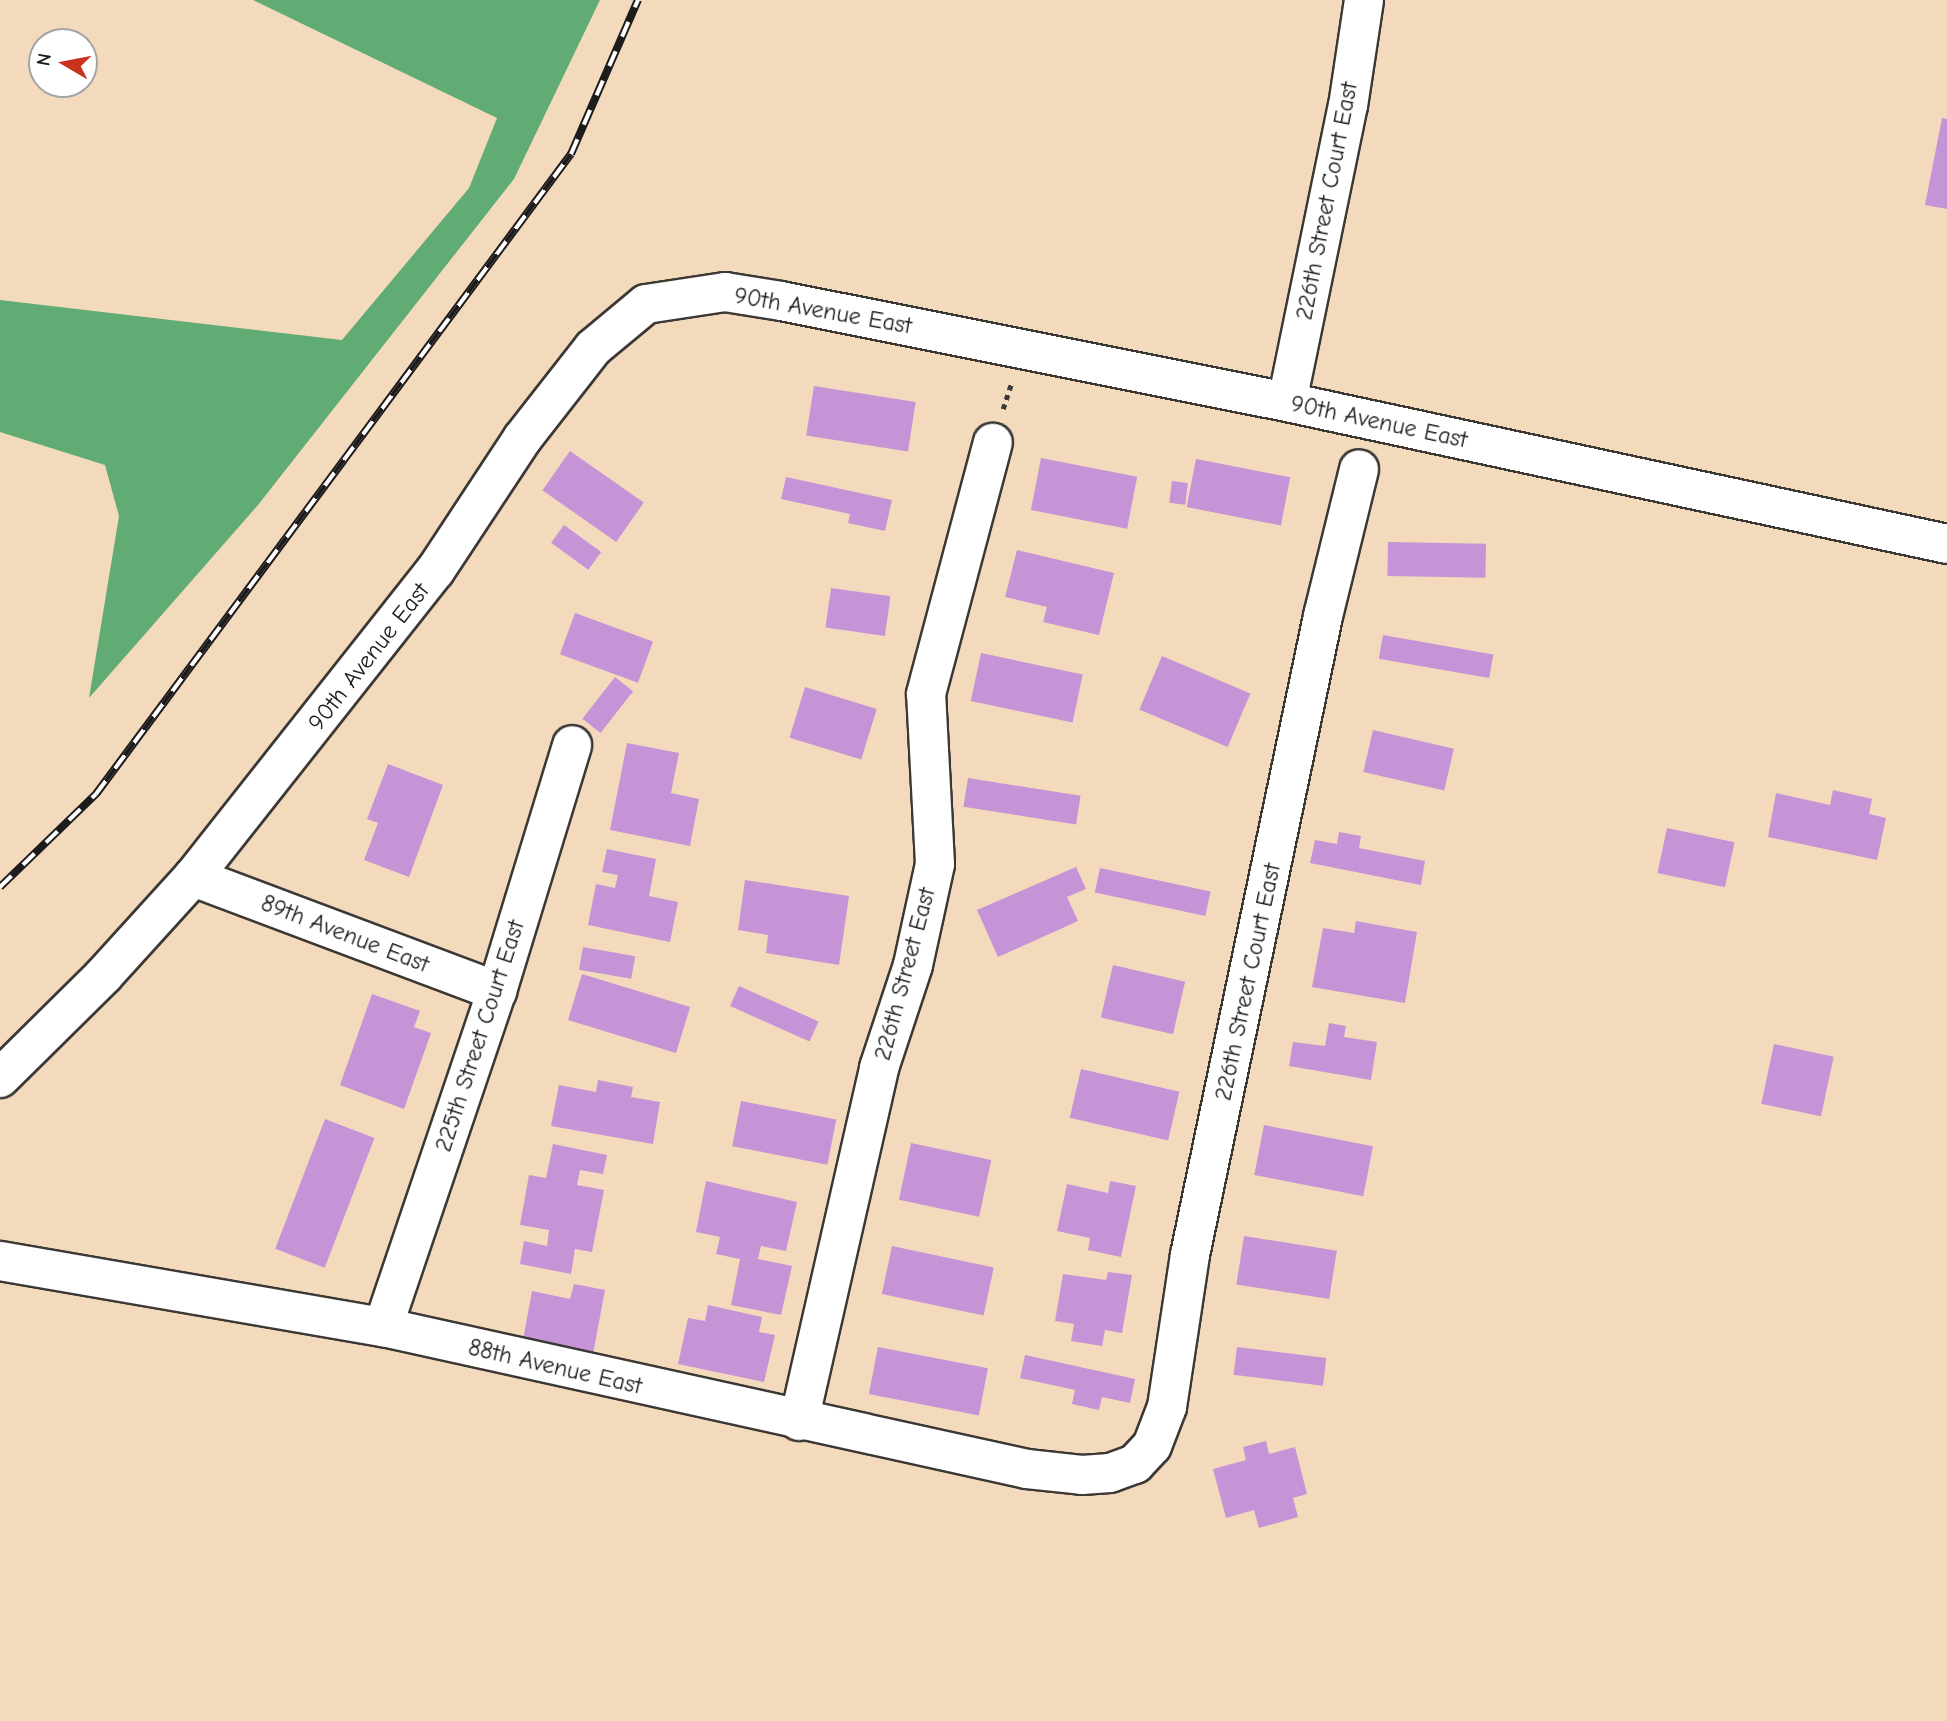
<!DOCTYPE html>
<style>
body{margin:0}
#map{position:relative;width:1947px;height:1721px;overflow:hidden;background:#f3dabd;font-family:"Comic Neue",sans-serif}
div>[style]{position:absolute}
.forest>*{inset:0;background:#61ac75}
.building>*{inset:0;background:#c594d6;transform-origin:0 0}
.path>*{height:4.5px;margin-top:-2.25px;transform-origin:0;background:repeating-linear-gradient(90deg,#3c3834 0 5px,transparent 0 10px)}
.roads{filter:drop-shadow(2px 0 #3c3834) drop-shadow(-2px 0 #3c3834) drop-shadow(0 2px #3c3834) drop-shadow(0 -2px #3c3834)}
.minor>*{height:38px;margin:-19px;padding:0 19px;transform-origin:19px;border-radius:19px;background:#fff}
.rail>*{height:8px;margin-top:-4px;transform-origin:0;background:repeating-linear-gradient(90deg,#fff 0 16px,#1c1c1c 0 32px);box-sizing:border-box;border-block:2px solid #1c1c1c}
span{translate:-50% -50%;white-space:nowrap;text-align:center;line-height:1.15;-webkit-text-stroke:7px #fff;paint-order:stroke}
.street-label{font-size:24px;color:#1c1c1c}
.north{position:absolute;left:28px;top:28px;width:70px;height:70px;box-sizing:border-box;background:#fff;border:2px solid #a4a4a4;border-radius:50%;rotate:280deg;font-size:19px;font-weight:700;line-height:28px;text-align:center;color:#1c1c1c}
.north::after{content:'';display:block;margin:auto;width:24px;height:32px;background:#c8321e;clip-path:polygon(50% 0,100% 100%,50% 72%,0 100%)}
</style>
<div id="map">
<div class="forest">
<i style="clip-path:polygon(253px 0,600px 0,514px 179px,258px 505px,89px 698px,119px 516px,105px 465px,0 432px,0 300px,342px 340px,469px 188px,497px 118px)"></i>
</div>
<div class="building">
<i style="clip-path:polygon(1942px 118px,1947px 119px,1947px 209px,1925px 205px)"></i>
<i style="left:814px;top:386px;width:103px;height:50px;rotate:9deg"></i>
<i style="left:570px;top:451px;width:90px;height:48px;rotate:35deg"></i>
<i style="left:1041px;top:458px;width:98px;height:53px;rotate:11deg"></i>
<i style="left:1196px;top:459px;width:96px;height:49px;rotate:11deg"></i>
<i style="clip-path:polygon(786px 477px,892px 500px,885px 531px,848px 523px,850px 514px,781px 499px)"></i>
<i style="left:1172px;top:481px;width:16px;height:22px;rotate:7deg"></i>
<i style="left:564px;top:525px;width:46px;height:22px;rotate:36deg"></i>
<i style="left:1388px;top:542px;width:98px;height:34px;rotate:1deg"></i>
<i style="clip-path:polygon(1017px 550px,1114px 573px,1099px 635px,1043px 622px,1047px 607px,1005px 597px)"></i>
<i style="left:831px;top:588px;width:60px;height:40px;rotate:8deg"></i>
<i style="left:575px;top:613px;width:83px;height:44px;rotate:20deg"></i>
<i style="left:1383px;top:635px;width:112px;height:24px;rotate:10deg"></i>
<i style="left:981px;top:653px;width:104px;height:49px;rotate:12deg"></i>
<i style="left:1162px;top:656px;width:96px;height:58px;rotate:23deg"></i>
<i style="left:615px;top:677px;width:23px;height:53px;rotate:38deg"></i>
<i style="left:805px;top:687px;width:75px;height:53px;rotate:17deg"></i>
<i style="left:1373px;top:730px;width:83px;height:43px;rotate:13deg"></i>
<i style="clip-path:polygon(627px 743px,679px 753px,671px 793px,699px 799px,690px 846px,610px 830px)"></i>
<i style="clip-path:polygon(388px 764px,443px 785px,409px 877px,364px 860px,378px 823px,367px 819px)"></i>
<i style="left:968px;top:778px;width:114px;height:29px;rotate:9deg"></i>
<i style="clip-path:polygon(1833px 790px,1872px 799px,1869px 814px,1886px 818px,1877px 860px,1768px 837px,1776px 793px,1830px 805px)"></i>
<i style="left:1667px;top:828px;width:69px;height:46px;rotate:12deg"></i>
<i style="clip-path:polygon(1339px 832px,1361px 836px,1359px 848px,1425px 861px,1421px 885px,1310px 863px,1315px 840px,1337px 844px)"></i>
<i style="clip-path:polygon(607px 849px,656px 859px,649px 896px,678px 902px,670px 942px,588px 925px,596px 884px,615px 888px,618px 875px,602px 872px)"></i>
<i style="clip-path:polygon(1076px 867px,1086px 889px,1067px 897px,1078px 921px,998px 957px,977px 910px)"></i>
<i style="left:1100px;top:868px;width:113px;height:25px;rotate:12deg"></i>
<i style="clip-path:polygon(745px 880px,849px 896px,839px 965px,766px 953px,768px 935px,738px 930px)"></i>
<i style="clip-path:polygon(1356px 921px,1417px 932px,1405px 1003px,1312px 987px,1323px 928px,1354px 933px)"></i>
<i style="left:583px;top:947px;width:53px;height:23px;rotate:10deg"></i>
<i style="left:1113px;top:965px;width:74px;height:54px;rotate:13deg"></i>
<i style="left:582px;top:974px;width:113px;height:48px;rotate:17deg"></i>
<i style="left:739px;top:986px;width:87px;height:22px;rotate:24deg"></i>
<i style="clip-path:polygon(372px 994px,420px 1011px,414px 1027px,431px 1033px,404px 1109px,340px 1085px)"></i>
<i style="clip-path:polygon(1329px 1023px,1346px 1026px,1344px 1037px,1377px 1042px,1371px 1080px,1289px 1066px,1293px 1042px,1325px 1046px)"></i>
<i style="left:1774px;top:1044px;width:61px;height:61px;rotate:12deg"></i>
<i style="left:1081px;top:1069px;width:101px;height:50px;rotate:13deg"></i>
<i style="clip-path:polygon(598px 1080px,633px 1087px,631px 1097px,660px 1102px,653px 1144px,551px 1126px,559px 1085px,596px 1092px)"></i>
<i style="left:741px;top:1101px;width:97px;height:46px;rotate:11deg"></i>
<i style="left:325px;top:1119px;width:53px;height:139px;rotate:21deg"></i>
<i style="left:1264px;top:1125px;width:111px;height:51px;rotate:11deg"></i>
<i style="left:911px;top:1143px;width:82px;height:58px;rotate:12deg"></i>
<i style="clip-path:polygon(553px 1144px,607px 1155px,603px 1174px,580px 1170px,577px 1185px,604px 1190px,592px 1252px,575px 1249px,571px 1274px,520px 1264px,524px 1241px,547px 1246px,549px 1230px,520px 1225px,529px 1175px,546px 1178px)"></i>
<i style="clip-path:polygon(706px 1181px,797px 1202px,786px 1251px,761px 1246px,758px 1259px,792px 1266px,781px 1315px,731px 1305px,740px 1259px,716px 1254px,720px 1237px,696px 1232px)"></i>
<i style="clip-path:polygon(1110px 1181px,1136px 1186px,1121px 1257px,1088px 1250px,1090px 1238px,1057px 1231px,1067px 1184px,1108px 1193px)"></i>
<i style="left:1244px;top:1236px;width:94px;height:49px;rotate:9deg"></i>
<i style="left:892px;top:1246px;width:104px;height:49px;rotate:12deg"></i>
<i style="clip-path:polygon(1108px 1272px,1132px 1275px,1122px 1333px,1105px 1330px,1102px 1346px,1071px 1341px,1074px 1324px,1055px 1321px,1063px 1274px,1106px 1280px)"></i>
<i style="clip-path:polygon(574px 1284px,605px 1290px,593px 1354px,523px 1340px,532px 1291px,570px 1299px)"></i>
<i style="clip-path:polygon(708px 1305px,762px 1317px,759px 1332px,775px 1335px,764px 1382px,678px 1364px,688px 1318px,705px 1321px)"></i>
<i style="left:878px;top:1347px;width:112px;height:48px;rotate:11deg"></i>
<i style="left:1237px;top:1347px;width:90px;height:28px;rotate:7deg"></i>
<i style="clip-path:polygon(1025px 1355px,1135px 1379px,1130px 1403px,1102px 1397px,1099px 1410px,1072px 1404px,1075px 1390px,1020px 1378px)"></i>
<i style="clip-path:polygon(1266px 1441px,1269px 1454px,1295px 1447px,1307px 1494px,1293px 1498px,1298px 1517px,1259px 1528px,1254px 1510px,1226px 1518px,1213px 1469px,1246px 1460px,1243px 1447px)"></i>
</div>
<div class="path">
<i style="left:1003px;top:409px;width:26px;rotate:-72deg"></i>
</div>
<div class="roads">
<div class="minor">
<i style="left:1287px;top:402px;width:302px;rotate:-78.4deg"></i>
<i style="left:1348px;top:106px;width:107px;rotate:-81.4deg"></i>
<i style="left:193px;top:877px;width:325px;rotate:20.6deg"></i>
<i style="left:0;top:1078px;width:146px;rotate:-44.7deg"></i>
<i style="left:104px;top:975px;width:132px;rotate:-47.8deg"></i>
<i style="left:193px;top:877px;width:390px;rotate:-51.7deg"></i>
<i style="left:435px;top:571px;width:158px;rotate:-56.6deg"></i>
<i style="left:522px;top:439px;width:115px;rotate:-52deg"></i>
<i style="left:593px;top:348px;width:69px;rotate:-39.7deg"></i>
<i style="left:646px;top:304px;width:80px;rotate:-8.6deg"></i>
<i style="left:725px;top:292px;width:57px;rotate:9.1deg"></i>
<i style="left:781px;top:301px;width:516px;rotate:11.29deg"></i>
<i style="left:1287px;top:402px;width:675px;rotate:12.14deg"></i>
<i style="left:0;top:1261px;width:389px;rotate:9.8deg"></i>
<i style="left:383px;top:1327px;width:659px;rotate:12.43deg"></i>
<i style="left:1027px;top:1469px;width:55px;rotate:6.2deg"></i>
<i style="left:1082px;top:1475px;width:28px;rotate:-4deg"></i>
<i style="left:1110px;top:1473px;width:27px;rotate:-20deg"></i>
<i style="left:1135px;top:1464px;width:25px;rotate:-47deg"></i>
<i style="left:1152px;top:1446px;width:42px;rotate:-69deg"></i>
<i style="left:1167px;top:1407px;width:154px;rotate:-81.4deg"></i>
<i style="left:1190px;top:1255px;width:653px;rotate:-78.24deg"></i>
<i style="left:1323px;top:616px;width:151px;rotate:-76.2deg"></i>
<i style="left:383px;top:1327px;width:355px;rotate:-71.3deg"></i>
<i style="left:497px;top:991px;width:257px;rotate:-73deg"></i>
<i style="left:799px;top:1421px;width:362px;rotate:-77.2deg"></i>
<i style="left:879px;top:1068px;width:108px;rotate:-71.7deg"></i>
<i style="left:913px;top:965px;width:103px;rotate:-77.7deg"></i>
<i style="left:935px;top:864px;width:170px;rotate:-93deg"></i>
<i style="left:926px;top:694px;width:260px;rotate:-75.1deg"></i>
</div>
</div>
<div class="rail">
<i style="left:0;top:887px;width:134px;rotate:-44.1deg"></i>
<i style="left:96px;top:794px;width:797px;rotate:-53.42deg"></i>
<i style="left:571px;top:154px;width:168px;rotate:-66.5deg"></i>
</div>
<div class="street-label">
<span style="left:1327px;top:201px;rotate:-79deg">226th Street Court East</span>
<span style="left:823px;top:311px;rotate:10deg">90th Avenue East</span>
<span style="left:1379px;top:422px;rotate:12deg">90th Avenue East</span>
<span style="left:369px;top:657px;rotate:-52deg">90th Avenue East</span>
<span style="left:345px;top:934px;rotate:21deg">89th Avenue East</span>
<span style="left:905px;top:974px;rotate:-75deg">226th Street East</span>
<span style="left:1248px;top:982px;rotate:-78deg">226th Street Court East</span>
<span style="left:480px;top:1036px;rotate:-72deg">225th Street Court East</span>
<span style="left:555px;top:1367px;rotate:13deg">88th Avenue East</span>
</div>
<div class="north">N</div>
</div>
